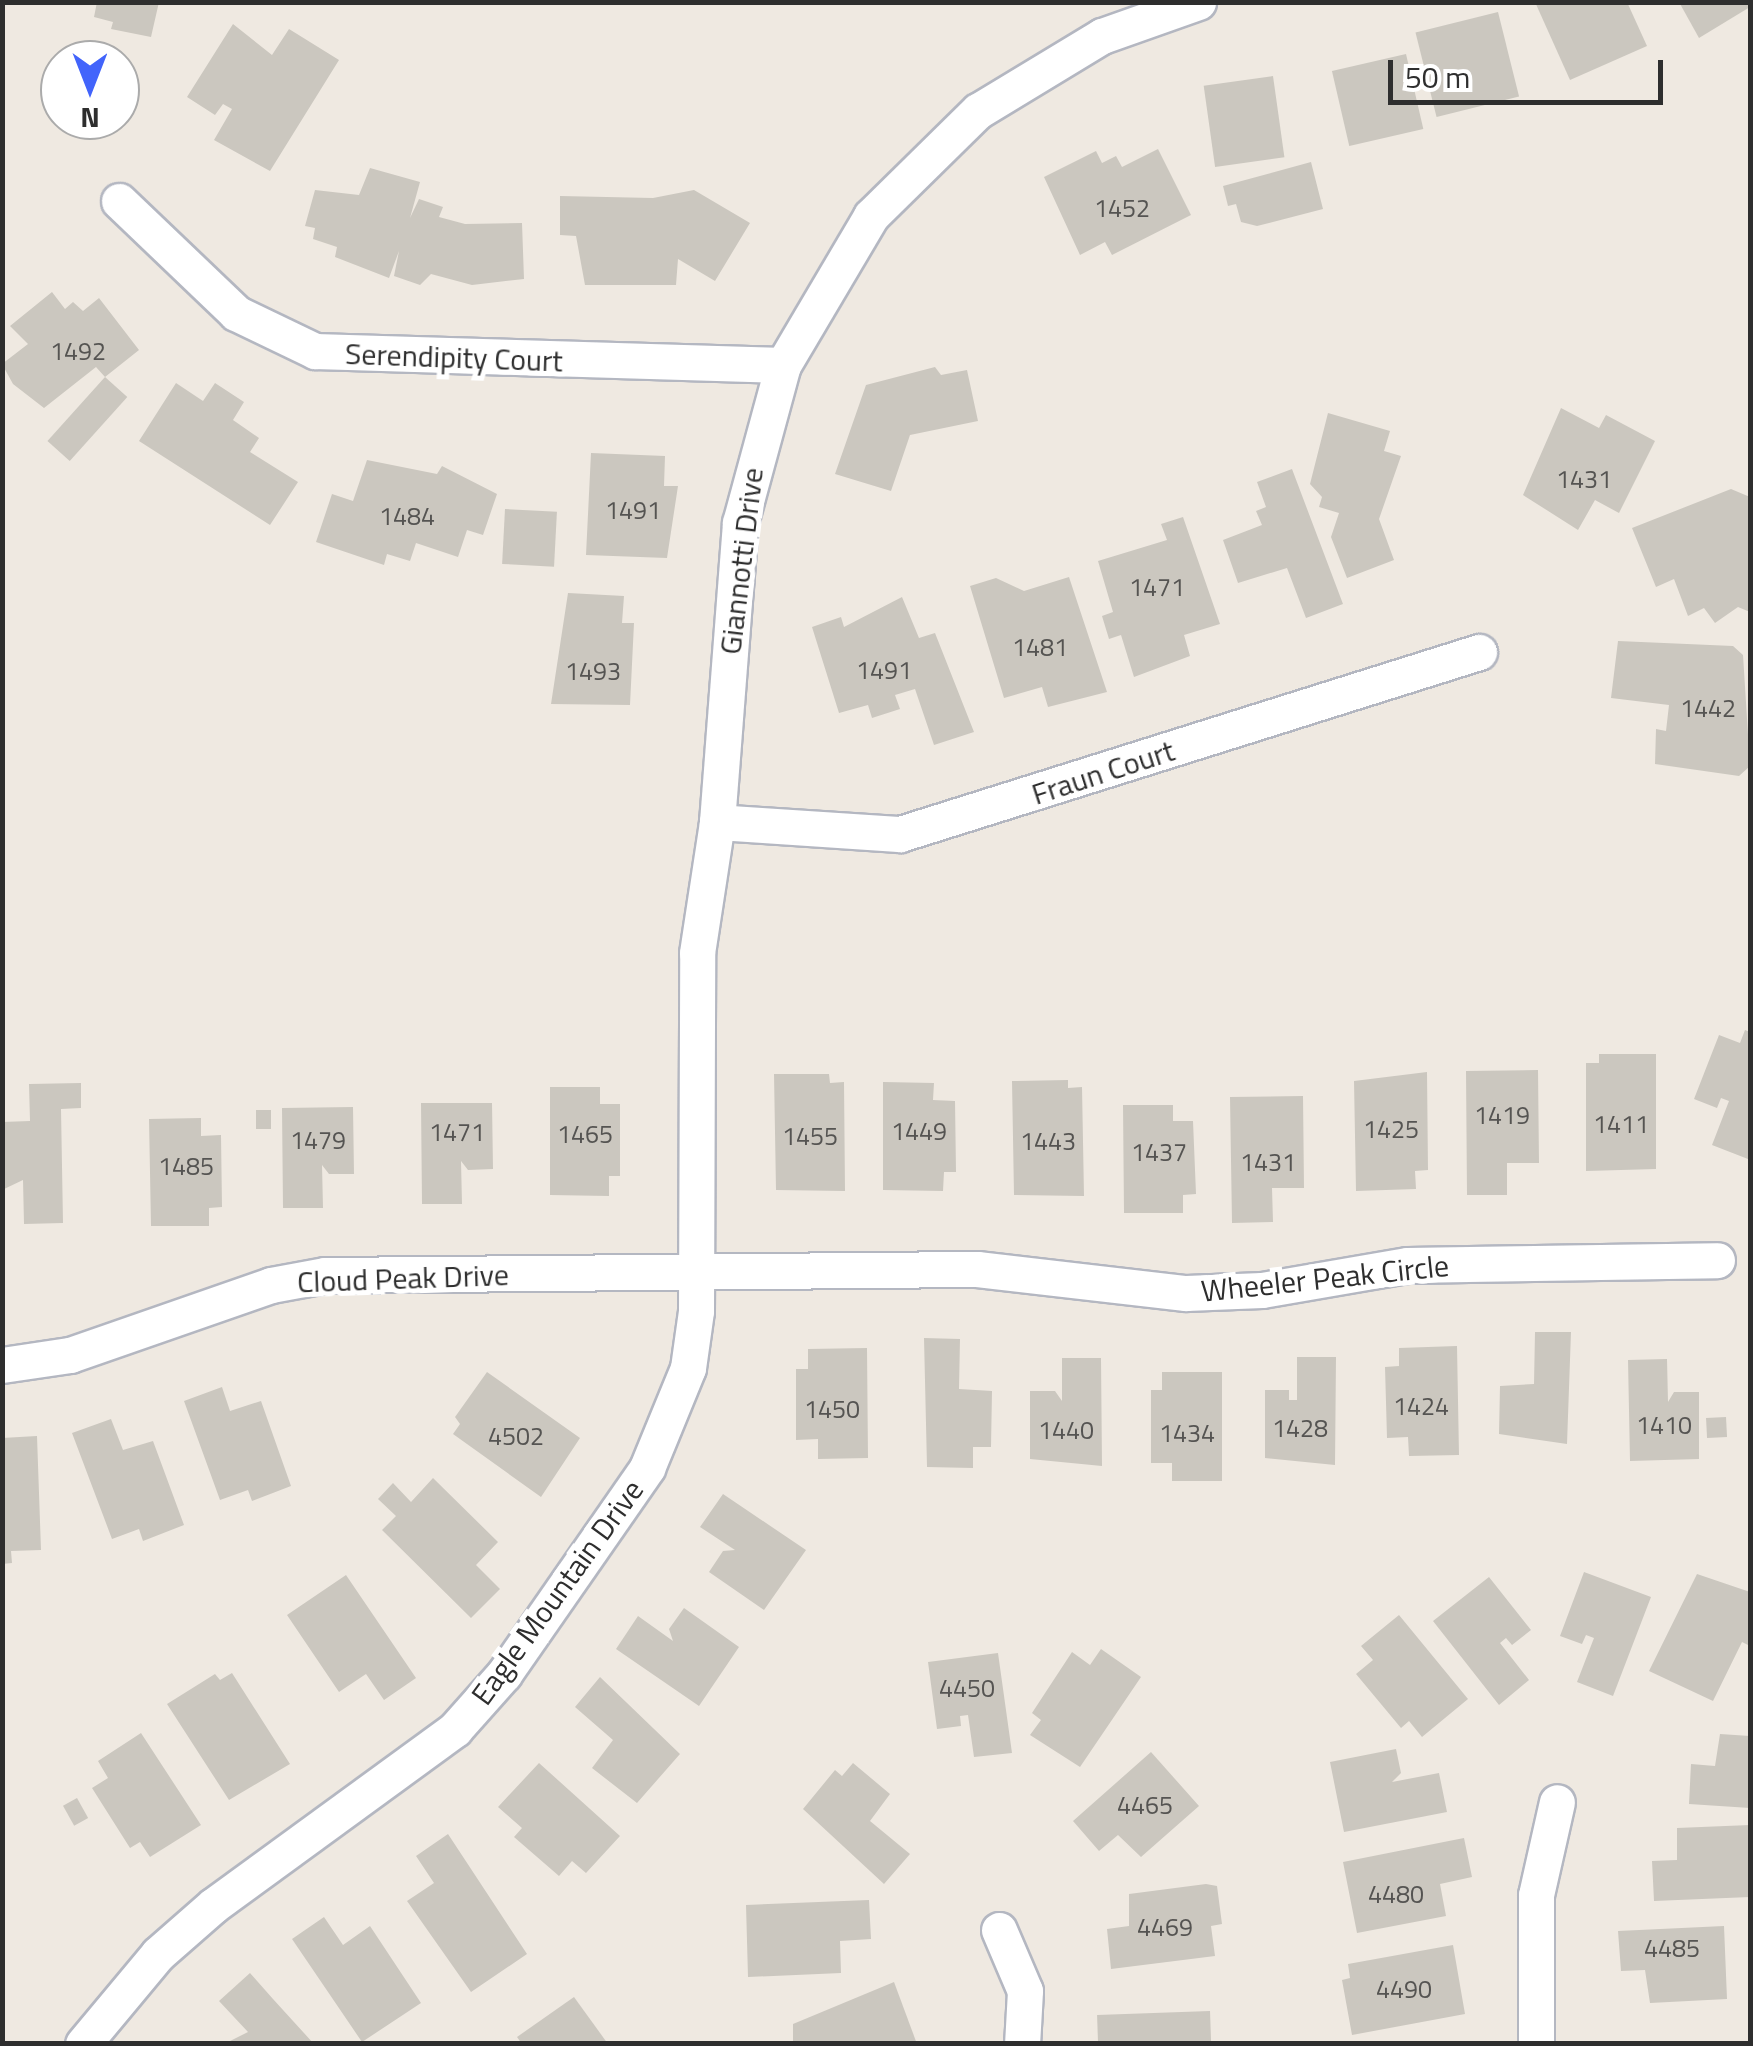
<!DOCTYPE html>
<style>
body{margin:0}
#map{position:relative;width:1753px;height:2046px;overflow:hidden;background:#efe9e1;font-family:"Titillium Web",sans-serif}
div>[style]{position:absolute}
.building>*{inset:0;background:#cbc7bf;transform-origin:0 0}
.roads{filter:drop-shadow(2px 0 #b4b7c1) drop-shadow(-2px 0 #b4b7c1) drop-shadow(0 2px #b4b7c1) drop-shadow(0 -2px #b4b7c1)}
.minor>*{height:35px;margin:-17.5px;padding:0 17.5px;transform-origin:17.5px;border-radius:17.5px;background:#fff}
span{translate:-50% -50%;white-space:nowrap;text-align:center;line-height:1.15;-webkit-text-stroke:10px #fff;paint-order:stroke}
.number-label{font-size:25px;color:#555452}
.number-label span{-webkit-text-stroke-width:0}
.street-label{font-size:30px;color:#2e2e2e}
.frame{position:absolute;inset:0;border:5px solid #2e2e2e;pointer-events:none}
.north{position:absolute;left:40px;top:40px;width:100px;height:100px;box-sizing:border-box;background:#fff;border:2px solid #ababab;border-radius:50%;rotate:180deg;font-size:28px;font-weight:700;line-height:40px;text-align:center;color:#2e2e2e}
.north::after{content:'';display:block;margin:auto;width:35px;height:45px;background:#4264fb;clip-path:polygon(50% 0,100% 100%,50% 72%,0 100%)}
.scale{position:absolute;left:1388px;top:60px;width:275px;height:45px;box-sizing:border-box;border:5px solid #2e2e2e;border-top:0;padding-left:12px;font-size:30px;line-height:35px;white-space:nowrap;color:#2e2e2e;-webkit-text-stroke:8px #fff;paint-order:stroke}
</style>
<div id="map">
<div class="building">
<i style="clip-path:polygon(97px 2px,159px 2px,151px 37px,111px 29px,113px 22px,94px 17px)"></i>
<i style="clip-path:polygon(1535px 2px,1627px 2px,1647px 46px,1570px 80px)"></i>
<i style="clip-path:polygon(1679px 2px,1750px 2px,1750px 7px,1699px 38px)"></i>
<i style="left:1498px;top:12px;width:87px;height:85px;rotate:76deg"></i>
<i style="clip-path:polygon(233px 24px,272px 55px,289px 29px,339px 60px,270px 171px,214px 140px,232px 109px,223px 104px,215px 115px,187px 97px)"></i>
<i style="left:1406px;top:54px;width:77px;height:76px;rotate:77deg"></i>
<i style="left:1273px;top:76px;width:82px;height:70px;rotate:82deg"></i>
<i style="clip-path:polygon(1158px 149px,1191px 215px,1112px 255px,1105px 242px,1080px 255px,1044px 177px,1096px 151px,1102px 163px,1116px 156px,1122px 167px)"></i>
<i style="clip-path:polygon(1311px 162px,1323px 209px,1257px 226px,1241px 222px,1236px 204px,1228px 206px,1223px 186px)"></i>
<i style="clip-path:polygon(370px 168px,420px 182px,410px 218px,419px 199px,443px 207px,439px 217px,465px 224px,522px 223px,524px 279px,472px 285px,431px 274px,420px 285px,394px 276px,399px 251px,389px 278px,335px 257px,337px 247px,313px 239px,315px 228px,305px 226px,315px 190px,359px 195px)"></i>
<i style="clip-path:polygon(694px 190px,750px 223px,715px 281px,678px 259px,676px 285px,585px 285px,576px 236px,560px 235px,560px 196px,653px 198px)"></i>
<i style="clip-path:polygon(52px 292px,65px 309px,73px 302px,83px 311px,99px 298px,139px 350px,105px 377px,96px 367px,44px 408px,13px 384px,2px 364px,28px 344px,10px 326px)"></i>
<i style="clip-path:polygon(935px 367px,941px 375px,967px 370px,978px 421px,910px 435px,891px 491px,835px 474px,866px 385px)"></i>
<i style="left:105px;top:377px;width:30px;height:86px;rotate:42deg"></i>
<i style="clip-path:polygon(176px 383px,203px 401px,215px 383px,244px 402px,233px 420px,259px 438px,250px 452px,298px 482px,270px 525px,139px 441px)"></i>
<i style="clip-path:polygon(1561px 408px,1599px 428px,1606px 415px,1655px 441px,1619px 513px,1595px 500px,1578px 530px,1523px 495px)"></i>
<i style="clip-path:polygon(1328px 413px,1390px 431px,1384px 451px,1401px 456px,1379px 519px,1394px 560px,1347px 578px,1331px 537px,1339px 513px,1319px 507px,1322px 497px,1310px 484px)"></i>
<i style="clip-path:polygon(591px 453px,665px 456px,664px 486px,678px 486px,667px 558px,586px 555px)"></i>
<i style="clip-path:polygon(367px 460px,437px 474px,442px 466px,497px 494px,483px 535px,467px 530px,458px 557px,416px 543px,410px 561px,387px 554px,384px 565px,316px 542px,332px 494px,353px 501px)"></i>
<i style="clip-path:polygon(1292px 469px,1343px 604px,1306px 618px,1287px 568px,1238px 583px,1223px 540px,1262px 525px,1256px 511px,1266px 507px,1257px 482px)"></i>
<i style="clip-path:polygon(1731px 489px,1750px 497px,1750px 612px,1738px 607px,1715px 623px,1704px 608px,1688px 616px,1674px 579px,1656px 587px,1632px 528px)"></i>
<i style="left:505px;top:509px;width:52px;height:55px;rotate:3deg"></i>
<i style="clip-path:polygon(1183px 517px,1220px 624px,1184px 635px,1190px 656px,1134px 677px,1121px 635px,1109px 639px,1102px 616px,1113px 612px,1098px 561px,1167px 540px,1161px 524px)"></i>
<i style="clip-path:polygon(1069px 577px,1107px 692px,1048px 707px,1042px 687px,1004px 698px,970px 586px,996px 578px,1024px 591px)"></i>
<i style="clip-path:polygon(568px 593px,624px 596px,622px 623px,634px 623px,630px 705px,551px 704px)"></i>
<i style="clip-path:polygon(902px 597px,919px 638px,935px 633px,974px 732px,934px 745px,915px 689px,895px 695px,900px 709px,872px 718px,868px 705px,839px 713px,812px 627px,841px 617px,844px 627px)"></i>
<i style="clip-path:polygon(1618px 641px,1733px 646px,1743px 655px,1750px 766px,1739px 776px,1655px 764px,1656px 729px,1666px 731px,1669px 705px,1611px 698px)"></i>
<i style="clip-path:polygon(1745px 1030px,1750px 1032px,1748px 1159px,1712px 1145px,1729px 1101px,1721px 1098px,1717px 1108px,1694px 1099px,1719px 1035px,1740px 1043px)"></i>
<i style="clip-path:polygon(1599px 1054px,1656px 1054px,1656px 1169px,1586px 1171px,1586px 1063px,1599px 1063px)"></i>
<i style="clip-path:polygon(1538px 1070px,1539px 1163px,1507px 1163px,1507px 1195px,1467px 1195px,1466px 1071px)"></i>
<i style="clip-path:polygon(1427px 1072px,1428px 1170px,1415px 1171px,1416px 1189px,1356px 1191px,1354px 1081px)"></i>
<i style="clip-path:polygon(774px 1074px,829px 1074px,830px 1083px,844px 1082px,845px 1191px,776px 1190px)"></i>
<i style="clip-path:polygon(1068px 1080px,1068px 1088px,1082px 1087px,1084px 1196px,1014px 1195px,1012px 1081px)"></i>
<i style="clip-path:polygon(883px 1082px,934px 1083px,933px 1100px,955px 1101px,956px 1172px,944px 1172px,943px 1191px,883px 1190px)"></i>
<i style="clip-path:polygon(81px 1083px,81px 1108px,61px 1109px,63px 1223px,24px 1224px,23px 1180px,2px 1190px,2px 1122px,30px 1121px,29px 1084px)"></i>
<i style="clip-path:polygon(550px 1087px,600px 1087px,600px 1104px,620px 1104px,620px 1176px,609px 1176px,609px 1196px,550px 1195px)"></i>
<i style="clip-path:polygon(1303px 1096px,1304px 1188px,1272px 1188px,1273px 1222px,1232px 1223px,1230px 1097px)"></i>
<i style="clip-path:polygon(421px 1103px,492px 1103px,493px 1169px,468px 1170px,461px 1161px,462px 1204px,422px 1204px)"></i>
<i style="clip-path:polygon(1123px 1105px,1173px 1105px,1173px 1121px,1193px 1121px,1196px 1194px,1183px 1195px,1183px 1213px,1124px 1213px)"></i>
<i style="clip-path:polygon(353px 1107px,354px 1174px,329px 1174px,322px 1165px,323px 1208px,283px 1208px,282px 1108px)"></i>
<i style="left:256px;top:1110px;width:15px;height:19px"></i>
<i style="clip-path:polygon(201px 1118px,201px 1136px,221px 1135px,222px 1207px,209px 1208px,209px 1226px,151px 1226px,149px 1119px)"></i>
<i style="clip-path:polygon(1535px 1332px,1571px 1332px,1567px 1444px,1499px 1434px,1500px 1386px,1534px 1384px)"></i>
<i style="clip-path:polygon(924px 1338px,960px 1339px,959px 1389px,992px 1391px,991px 1447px,973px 1447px,973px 1468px,927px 1467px)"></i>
<i style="clip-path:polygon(1457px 1346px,1459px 1455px,1409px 1456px,1408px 1437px,1387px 1438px,1385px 1367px,1399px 1366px,1399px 1348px)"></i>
<i style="clip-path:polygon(867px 1348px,868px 1458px,818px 1459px,818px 1439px,796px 1440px,796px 1369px,808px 1369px,808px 1349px)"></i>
<i style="clip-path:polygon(1297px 1357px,1336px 1357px,1335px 1465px,1265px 1458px,1265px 1390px,1289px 1390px,1289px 1400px,1297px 1400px)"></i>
<i style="clip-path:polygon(1062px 1358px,1101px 1358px,1102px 1466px,1030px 1459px,1030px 1391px,1055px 1391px,1062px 1401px)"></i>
<i style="clip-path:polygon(1667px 1359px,1668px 1402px,1674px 1392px,1699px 1392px,1699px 1459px,1630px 1461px,1628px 1360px)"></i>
<i style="clip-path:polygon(487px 1372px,580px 1438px,541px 1497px,453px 1434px,460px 1424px,455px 1417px)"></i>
<i style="clip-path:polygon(1162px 1372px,1222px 1372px,1222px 1481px,1172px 1481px,1172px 1463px,1151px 1463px,1151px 1390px,1162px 1390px)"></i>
<i style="clip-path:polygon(222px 1387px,230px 1411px,261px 1401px,291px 1486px,252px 1501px,248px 1490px,220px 1500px,184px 1401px)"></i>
<i style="left:1726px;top:1417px;width:20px;height:20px;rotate:87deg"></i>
<i style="clip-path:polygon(111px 1419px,123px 1450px,153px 1441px,184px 1525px,143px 1541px,139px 1529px,112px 1539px,72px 1433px)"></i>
<i style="clip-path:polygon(37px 1436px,41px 1550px,11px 1551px,12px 1563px,2px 1564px,2px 1438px)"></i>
<i style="clip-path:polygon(433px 1478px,498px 1542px,476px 1565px,500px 1589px,471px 1618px,382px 1530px,396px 1516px,378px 1499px,393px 1483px,411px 1502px)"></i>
<i style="clip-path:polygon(723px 1494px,806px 1550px,764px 1610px,709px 1572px,723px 1551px,735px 1550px,700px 1527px)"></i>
<i style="clip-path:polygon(1584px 1572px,1651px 1597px,1613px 1696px,1577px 1682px,1594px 1638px,1586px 1635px,1582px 1644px,1560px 1636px)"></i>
<i style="clip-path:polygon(1697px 1574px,1750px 1592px,1750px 1646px,1742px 1642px,1713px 1701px,1649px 1671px)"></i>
<i style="clip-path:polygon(346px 1575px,416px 1678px,384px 1700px,366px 1674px,339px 1692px,287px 1615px)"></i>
<i style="clip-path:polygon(1489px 1577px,1531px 1630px,1512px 1645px,1506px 1638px,1500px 1643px,1529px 1680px,1499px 1705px,1433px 1621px)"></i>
<i style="clip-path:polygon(684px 1608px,739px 1647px,699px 1706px,616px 1649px,638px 1616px,673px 1641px,669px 1629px)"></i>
<i style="clip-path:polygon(1399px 1615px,1468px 1699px,1422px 1737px,1409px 1721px,1401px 1728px,1356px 1674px,1373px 1660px,1361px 1646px)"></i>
<i style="clip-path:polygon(1101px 1649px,1141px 1677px,1080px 1767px,1030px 1735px,1041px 1720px,1032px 1713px,1072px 1652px,1090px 1665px)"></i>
<i style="clip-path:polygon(998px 1653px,1012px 1753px,974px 1757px,968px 1715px,960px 1716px,961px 1726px,937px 1729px,928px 1662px)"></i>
<i style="clip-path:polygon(232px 1673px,290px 1764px,229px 1800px,167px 1704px,215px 1674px,220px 1680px)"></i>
<i style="clip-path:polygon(600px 1677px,680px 1754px,637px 1803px,592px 1768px,613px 1740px,575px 1707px)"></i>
<i style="clip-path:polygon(141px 1733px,201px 1825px,150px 1857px,140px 1842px,130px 1848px,92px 1788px,108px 1778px,98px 1761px)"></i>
<i style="clip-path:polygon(1720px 1734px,1750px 1736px,1750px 1808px,1689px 1804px,1691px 1764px,1715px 1766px)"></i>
<i style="clip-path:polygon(1396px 1749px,1401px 1773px,1392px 1782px,1439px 1773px,1447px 1812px,1344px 1832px,1330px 1762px)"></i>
<i style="clip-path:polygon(1151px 1752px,1199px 1806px,1141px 1857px,1118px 1835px,1099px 1851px,1073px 1821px)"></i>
<i style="clip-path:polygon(539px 1763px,620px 1836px,586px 1873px,572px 1861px,559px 1876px,514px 1837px,522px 1828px,498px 1807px)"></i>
<i style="clip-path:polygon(853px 1763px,890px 1794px,870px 1821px,910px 1854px,884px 1884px,803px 1809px,835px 1770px,842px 1776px)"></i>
<i style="left:77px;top:1798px;width:23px;height:16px;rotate:61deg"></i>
<i style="clip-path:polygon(1750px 1825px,1750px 1897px,1654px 1901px,1652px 1861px,1677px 1860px,1677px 1828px)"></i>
<i style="clip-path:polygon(448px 1834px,527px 1954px,471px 1992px,407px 1901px,434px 1883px,416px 1856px)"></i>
<i style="clip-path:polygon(1464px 1838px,1472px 1877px,1440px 1884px,1446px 1916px,1357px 1933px,1343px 1862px)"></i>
<i style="clip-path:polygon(1206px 1884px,1217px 1886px,1222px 1924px,1211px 1926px,1215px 1956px,1111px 1969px,1107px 1929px,1129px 1926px,1129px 1894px)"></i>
<i style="clip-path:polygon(869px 1900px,871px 1939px,840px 1941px,841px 1973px,748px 1977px,746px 1905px)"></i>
<i style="clip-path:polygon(324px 1917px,343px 1945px,370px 1926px,421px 2003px,362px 2042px,292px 1939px)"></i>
<i style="clip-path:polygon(1724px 1926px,1727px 1999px,1650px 2003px,1645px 1970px,1621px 1971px,1618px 1931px)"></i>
<i style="clip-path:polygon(1453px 1945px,1465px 2014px,1352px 2035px,1342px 1980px,1350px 1978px,1348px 1964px)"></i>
<i style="clip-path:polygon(250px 1973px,273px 1999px,314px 2044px,224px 2044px,248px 2032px,219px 2001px)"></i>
<i style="clip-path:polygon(894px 1982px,917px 2044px,793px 2044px,793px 2024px)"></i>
<i style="clip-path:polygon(574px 1997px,608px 2044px,522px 2044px,517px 2037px)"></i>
<i style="left:1210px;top:2011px;width:33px;height:113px;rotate:88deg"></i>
</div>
<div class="roads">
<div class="minor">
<i style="left:119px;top:201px;width:162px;rotate:43.7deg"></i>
<i style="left:236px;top:313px;width:88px;rotate:25.7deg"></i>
<i style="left:315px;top:351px;width:468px;rotate:1.7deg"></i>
<i style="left:717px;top:822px;width:183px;rotate:3.8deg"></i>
<i style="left:900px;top:834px;width:607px;rotate:-17.45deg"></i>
<i style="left:2px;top:1365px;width:69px;rotate:-8.4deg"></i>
<i style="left:70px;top:1355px;width:213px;rotate:-19.2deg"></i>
<i style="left:271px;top:1285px;width:55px;rotate:-10.5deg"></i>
<i style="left:325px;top:1275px;width:652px;rotate:-0.53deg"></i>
<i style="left:977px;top:1269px;width:210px;rotate:6.6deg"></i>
<i style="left:1186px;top:1293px;width:76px;rotate:-2.3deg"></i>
<i style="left:1262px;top:1290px;width:147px;rotate:-9.8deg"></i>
<i style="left:1407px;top:1265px;width:310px;rotate:-0.9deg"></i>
<i style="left:999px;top:1930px;width:66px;rotate:66.9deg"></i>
<i style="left:1025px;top:1991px;width:53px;rotate:93.2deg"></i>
<i style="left:83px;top:2044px;width:117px;rotate:-50.2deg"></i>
<i style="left:158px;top:1954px;width:74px;rotate:-41.2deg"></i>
<i style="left:214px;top:1905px;width:298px;rotate:-36.1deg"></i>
<i style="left:455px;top:1729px;width:74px;rotate:-48.3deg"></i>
<i style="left:504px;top:1674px;width:251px;rotate:-55.2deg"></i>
<i style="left:647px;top:1468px;width:108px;rotate:-67.7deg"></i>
<i style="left:688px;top:1368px;width:58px;rotate:-82deg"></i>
<i style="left:696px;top:1311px;width:358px;rotate:-89.8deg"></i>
<i style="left:697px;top:953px;width:133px;rotate:-81.3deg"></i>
<i style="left:717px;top:822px;width:300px;rotate:-85.6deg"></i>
<i style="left:740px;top:523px;width:164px;rotate:-74.8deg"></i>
<i style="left:783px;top:365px;width:173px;rotate:-59.4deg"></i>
<i style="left:871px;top:216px;width:150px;rotate:-44.5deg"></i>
<i style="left:978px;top:111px;width:145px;rotate:-31.2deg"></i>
<i style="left:1102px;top:36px;width:102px;rotate:-19.5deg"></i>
<i style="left:1536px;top:2044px;width:149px;rotate:-90deg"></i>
<i style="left:1536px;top:1895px;width:95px;rotate:-77.3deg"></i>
</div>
</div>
<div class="number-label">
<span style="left:1122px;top:208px">1452</span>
<span style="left:78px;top:351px">1492</span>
<span style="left:1584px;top:479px">1431</span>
<span style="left:633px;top:510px">1491</span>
<span style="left:407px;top:516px">1484</span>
<span style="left:1157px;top:587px">1471</span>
<span style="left:1040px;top:647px">1481</span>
<span style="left:884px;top:670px">1491</span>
<span style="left:593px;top:671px">1493</span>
<span style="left:1708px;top:708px">1442</span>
<span style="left:1502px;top:1115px">1419</span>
<span style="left:1621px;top:1124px">1411</span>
<span style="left:1391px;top:1129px">1425</span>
<span style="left:919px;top:1131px">1449</span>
<span style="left:457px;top:1132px">1471</span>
<span style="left:585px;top:1134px">1465</span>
<span style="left:810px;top:1136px">1455</span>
<span style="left:318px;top:1140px">1479</span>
<span style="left:1048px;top:1141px">1443</span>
<span style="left:1159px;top:1152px">1437</span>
<span style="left:1268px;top:1162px">1431</span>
<span style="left:186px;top:1166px">1485</span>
<span style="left:1421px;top:1406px">1424</span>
<span style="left:832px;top:1409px">1450</span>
<span style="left:1664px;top:1425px">1410</span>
<span style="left:1300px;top:1428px">1428</span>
<span style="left:1066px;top:1430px">1440</span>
<span style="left:1187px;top:1433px">1434</span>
<span style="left:516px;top:1436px">4502</span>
<span style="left:967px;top:1688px">4450</span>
<span style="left:1145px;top:1805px">4465</span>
<span style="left:1396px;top:1894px">4480</span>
<span style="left:1165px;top:1927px">4469</span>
<span style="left:1672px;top:1948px">4485</span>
<span style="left:1404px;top:1989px">4490</span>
</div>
<div class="street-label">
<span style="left:454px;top:357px;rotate:2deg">Serendipity Court</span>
<span style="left:741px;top:561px;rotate:-83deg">Giannotti Drive</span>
<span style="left:1103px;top:772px;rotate:-18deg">Fraun Court</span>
<span style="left:403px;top:1278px;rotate:-2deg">Cloud Peak Drive</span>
<span style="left:1325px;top:1278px;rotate:-6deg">Wheeler Peak Circle</span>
<span style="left:557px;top:1592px;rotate:-54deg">Eagle Mountain Drive</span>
</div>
<div class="frame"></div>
<div class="north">N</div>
<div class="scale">50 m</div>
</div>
